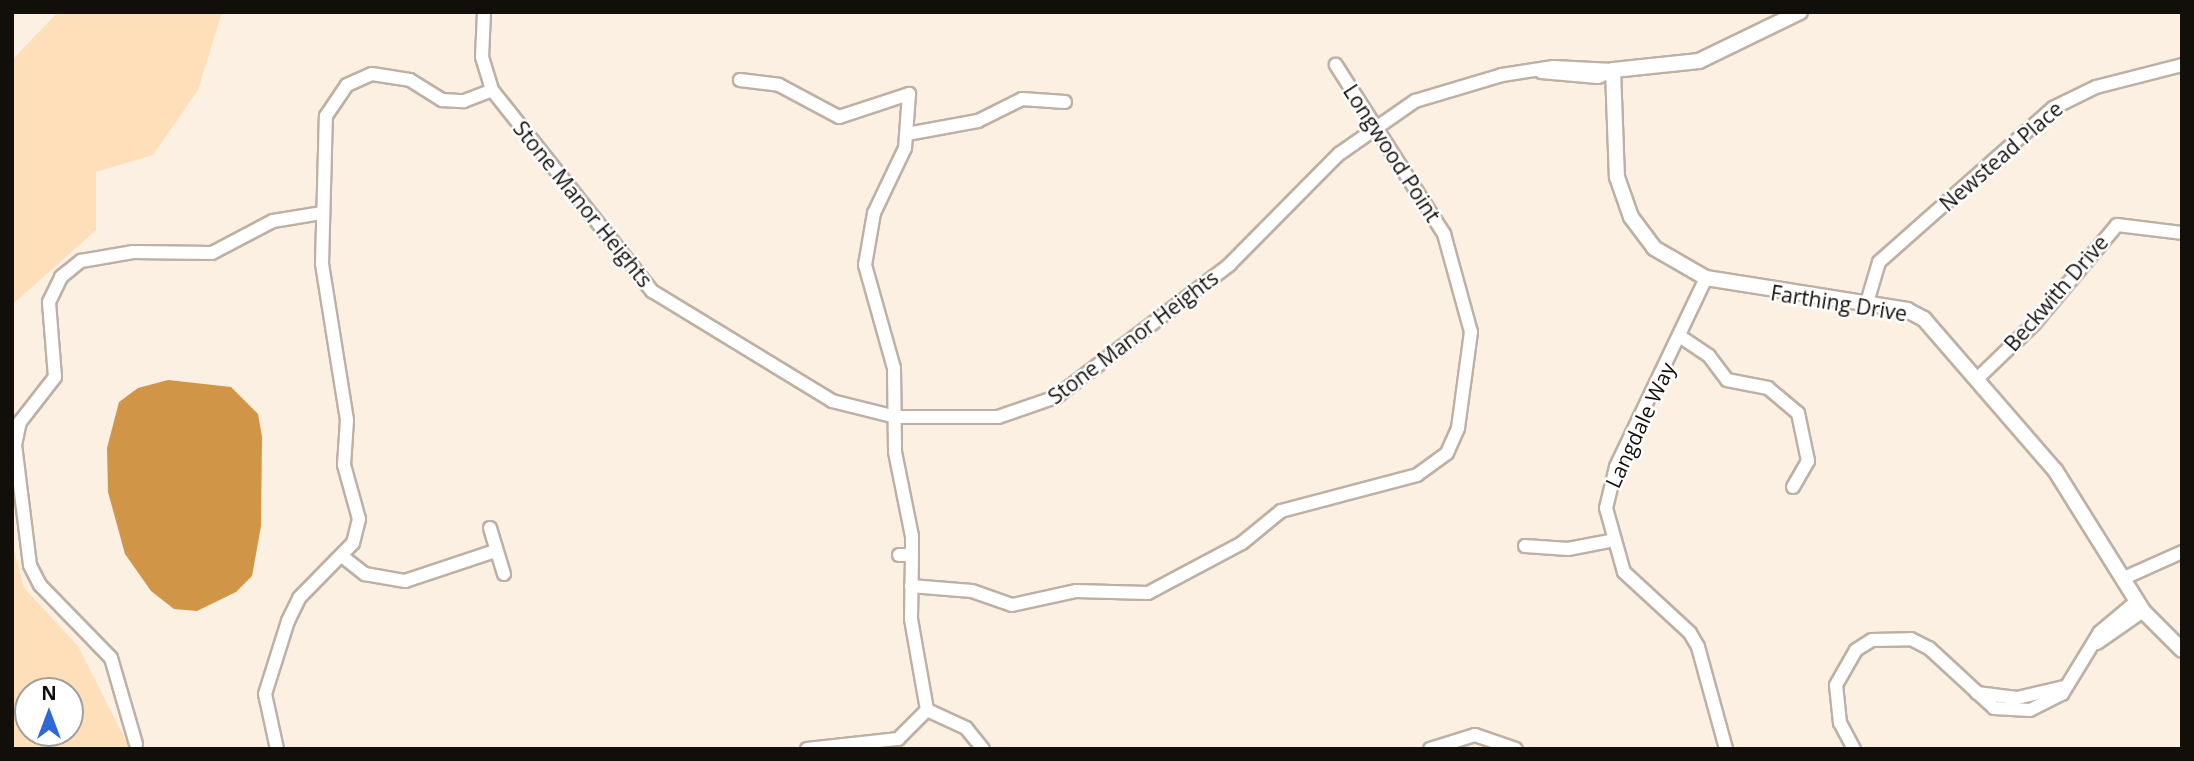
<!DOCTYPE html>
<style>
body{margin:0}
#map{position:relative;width:2194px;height:761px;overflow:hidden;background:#fcf0e3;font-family:"Open Sans",sans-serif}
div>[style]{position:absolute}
.green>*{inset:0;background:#ffdfba}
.water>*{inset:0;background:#d19547}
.roads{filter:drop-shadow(2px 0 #bcb1a4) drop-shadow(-2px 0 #bcb1a4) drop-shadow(0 2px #bcb1a4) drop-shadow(0 -2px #bcb1a4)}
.minor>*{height:12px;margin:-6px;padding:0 6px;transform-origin:6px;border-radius:6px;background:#fff}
.tertiary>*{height:14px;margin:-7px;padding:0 7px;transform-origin:7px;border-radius:7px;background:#fff}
span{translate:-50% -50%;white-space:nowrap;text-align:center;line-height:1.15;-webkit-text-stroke:5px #fff;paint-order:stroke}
.street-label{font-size:21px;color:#120e0a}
.frame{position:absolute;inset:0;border:14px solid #120e0a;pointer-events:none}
.north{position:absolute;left:14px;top:677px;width:70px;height:70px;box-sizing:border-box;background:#fff;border:2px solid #a09f9d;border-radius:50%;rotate:0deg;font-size:19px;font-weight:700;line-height:28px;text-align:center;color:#120e0a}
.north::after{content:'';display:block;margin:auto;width:24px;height:32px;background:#2e68d6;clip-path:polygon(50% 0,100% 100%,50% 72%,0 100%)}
</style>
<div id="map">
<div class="green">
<i style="clip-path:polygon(58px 12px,222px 12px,198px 90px,153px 155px,96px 172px,96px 230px,12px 305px,12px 60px)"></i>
<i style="clip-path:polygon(evenodd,12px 542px,24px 588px,78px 646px,130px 749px,12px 749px,12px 542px,28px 691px,70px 691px,70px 733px,28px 733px,28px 691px)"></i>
</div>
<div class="water">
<i style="clip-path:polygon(168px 380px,231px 387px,258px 414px,262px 437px,261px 526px,252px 576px,236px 592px,197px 611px,174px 609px,151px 591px,125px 554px,108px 492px,107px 448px,119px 402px,138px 388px)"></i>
</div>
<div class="roads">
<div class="minor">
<i style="left:484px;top:12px;width:45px;rotate:92.5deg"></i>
<i style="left:482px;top:57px;width:34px;rotate:73deg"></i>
<i style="left:492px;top:90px;width:257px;rotate:51.5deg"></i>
<i style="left:652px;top:291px;width:211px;rotate:31.4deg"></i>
<i style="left:832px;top:401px;width:66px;rotate:14deg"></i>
<i style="left:896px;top:417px;width:102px"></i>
<i style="left:998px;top:417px;width:61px;rotate:-19deg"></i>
<i style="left:1056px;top:397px;width:218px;rotate:-37.3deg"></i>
<i style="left:1229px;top:265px;width:156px;rotate:-45.3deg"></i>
<i style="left:1339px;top:154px;width:93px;rotate:-34.9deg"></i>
<i style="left:1415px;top:101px;width:91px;rotate:-16.6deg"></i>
<i style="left:1502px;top:75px;width:52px;rotate:-8.9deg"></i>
<i style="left:1553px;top:67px;width:60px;rotate:2.9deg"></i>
<i style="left:1541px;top:72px;width:57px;rotate:5deg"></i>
<i style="left:1598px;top:77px;width:17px;rotate:-25deg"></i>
<i style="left:740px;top:80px;width:39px;rotate:7deg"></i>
<i style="left:779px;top:85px;width:68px;rotate:28.1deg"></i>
<i style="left:839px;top:117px;width:74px;rotate:-18.2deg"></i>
<i style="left:909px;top:94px;width:54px;rotate:94.2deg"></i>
<i style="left:905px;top:148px;width:72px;rotate:115.5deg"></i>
<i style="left:874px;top:213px;width:53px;rotate:99.8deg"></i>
<i style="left:865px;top:265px;width:107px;rotate:74.3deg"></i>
<i style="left:894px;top:368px;width:84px;rotate:89.3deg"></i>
<i style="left:895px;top:452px;width:86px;rotate:78.6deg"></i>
<i style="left:912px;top:536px;width:19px;rotate:90deg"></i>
<i style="left:912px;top:555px;width:13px;rotate:180deg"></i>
<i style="left:907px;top:134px;width:72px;rotate:-10.4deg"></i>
<i style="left:978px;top:121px;width:49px;rotate:-26.6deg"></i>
<i style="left:1022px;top:99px;width:43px;rotate:4deg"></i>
<i style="left:1706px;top:278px;width:209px;rotate:115.5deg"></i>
<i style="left:1616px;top:467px;width:42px;rotate:103.7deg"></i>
<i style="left:1606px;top:508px;width:66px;rotate:74.3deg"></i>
<i style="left:1624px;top:572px;width:90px;rotate:42.7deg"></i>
<i style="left:1690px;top:633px;width:16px;rotate:60deg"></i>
<i style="left:1698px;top:647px;width:106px;rotate:74.6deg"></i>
<i style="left:1866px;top:306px;width:46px;rotate:-73.5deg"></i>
<i style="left:1879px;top:262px;width:232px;rotate:-41.5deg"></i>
<i style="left:2053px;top:108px;width:48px;rotate:-26deg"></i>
<i style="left:2096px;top:87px;width:89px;rotate:-14.3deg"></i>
<i style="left:1681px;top:337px;width:34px;rotate:34deg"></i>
<i style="left:1709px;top:356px;width:30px;rotate:53deg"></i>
<i style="left:1727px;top:380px;width:42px;rotate:11deg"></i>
<i style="left:1768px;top:388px;width:39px;rotate:40deg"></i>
<i style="left:1798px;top:413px;width:49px;rotate:78.2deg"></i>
<i style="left:1808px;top:461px;width:30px;rotate:120deg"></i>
<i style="left:1978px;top:378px;width:78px;rotate:-44deg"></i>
<i style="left:2034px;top:324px;width:129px;rotate:-50deg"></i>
<i style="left:2117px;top:225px;width:65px;rotate:7deg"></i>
<i style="left:490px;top:528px;width:48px;rotate:73.1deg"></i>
<i style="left:1525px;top:546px;width:43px;rotate:4deg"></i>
<i style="left:1568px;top:549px;width:43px;rotate:-10.8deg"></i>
<i style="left:912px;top:555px;width:64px;rotate:90.9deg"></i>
<i style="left:911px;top:619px;width:92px;rotate:80deg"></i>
<i style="left:927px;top:710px;width:43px;rotate:24.8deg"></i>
<i style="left:966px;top:728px;width:27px;rotate:51deg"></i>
<i style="left:343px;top:557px;width:28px;rotate:38deg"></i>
<i style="left:365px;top:574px;width:41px;rotate:9.9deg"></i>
<i style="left:405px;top:581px;width:95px;rotate:-18.4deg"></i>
<i style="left:2124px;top:578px;width:64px;rotate:-24.1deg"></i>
<i style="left:911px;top:586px;width:61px;rotate:4.7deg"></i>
<i style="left:972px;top:591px;width:42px;rotate:19.3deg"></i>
<i style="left:1012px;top:605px;width:66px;rotate:-12.3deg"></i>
<i style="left:1076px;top:591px;width:72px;rotate:1.6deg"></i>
<i style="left:1148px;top:593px;width:106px;rotate:-28deg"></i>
<i style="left:1242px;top:543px;width:50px;rotate:-39.4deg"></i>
<i style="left:1281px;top:511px;width:141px;rotate:-14.8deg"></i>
<i style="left:1417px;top:475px;width:37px;rotate:-36deg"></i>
<i style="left:1447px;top:453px;width:27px;rotate:-66deg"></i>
<i style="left:1458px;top:428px;width:97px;rotate:-82.3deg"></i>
<i style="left:1471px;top:332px;width:102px;rotate:-105.4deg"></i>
<i style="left:1444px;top:234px;width:201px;rotate:-122.6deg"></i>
<i style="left:2097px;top:643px;width:56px;rotate:-34.8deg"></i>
<i style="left:1977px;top:693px;width:40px;rotate:7.1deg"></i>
<i style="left:2017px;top:698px;width:48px;rotate:-13.2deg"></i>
<i style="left:136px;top:744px;width:90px;rotate:-106.2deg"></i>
<i style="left:111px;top:658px;width:102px;rotate:-134.2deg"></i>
<i style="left:40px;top:585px;width:22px;rotate:-117deg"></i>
<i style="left:30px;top:565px;width:121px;rotate:-97.1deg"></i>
<i style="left:15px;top:445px;width:24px;rotate:-78deg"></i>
<i style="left:20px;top:422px;width:57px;rotate:-52.1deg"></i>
<i style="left:55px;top:377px;width:75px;rotate:-94.6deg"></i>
<i style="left:49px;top:302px;width:28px;rotate:-64deg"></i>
<i style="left:61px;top:277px;width:26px;rotate:-39deg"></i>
<i style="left:81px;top:261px;width:53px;rotate:-9.8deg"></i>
<i style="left:133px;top:252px;width:79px;rotate:0.7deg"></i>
<i style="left:212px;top:253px;width:69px;rotate:-27.7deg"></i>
<i style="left:273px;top:221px;width:50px;rotate:-9.3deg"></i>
<i style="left:277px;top:749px;width:56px;rotate:-102.3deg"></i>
<i style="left:265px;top:694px;width:77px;rotate:-72.5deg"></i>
<i style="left:288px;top:621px;width:25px;rotate:-64deg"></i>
<i style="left:299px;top:598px;width:77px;rotate:-45.5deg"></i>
<i style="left:353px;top:543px;width:25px;rotate:-76deg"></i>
<i style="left:359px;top:519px;width:56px;rotate:-105.5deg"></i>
<i style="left:344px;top:465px;width:45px;rotate:-86.2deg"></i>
<i style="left:347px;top:420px;width:158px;rotate:-99.1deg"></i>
<i style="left:322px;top:264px;width:148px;rotate:-88.5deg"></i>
<i style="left:326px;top:116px;width:37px;rotate:-56deg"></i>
<i style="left:347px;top:85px;width:27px;rotate:-24deg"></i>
<i style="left:372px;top:74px;width:38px;rotate:9deg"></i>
<i style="left:410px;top:80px;width:38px;rotate:32deg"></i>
<i style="left:442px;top:100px;width:22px;rotate:3deg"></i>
<i style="left:464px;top:101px;width:30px;rotate:-21deg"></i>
<i style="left:807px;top:749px;width:92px;rotate:-6.3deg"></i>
<i style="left:898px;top:739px;width:41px;rotate:-45deg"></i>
<i style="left:1430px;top:749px;width:47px;rotate:-17.3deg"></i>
<i style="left:1475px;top:735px;width:43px;rotate:18.9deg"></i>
<i style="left:1854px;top:749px;width:30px;rotate:-118deg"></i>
<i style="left:1840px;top:723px;width:38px;rotate:-96deg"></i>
<i style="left:1836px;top:685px;width:40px;rotate:-60.3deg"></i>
<i style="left:1856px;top:650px;width:19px;rotate:-32deg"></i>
<i style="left:1872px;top:640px;width:39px;rotate:-1deg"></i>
<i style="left:1911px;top:639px;width:20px;rotate:27deg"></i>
<i style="left:1929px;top:648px;width:88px;rotate:42.7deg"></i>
<i style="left:1994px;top:708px;width:36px;rotate:3deg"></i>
<i style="left:2030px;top:710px;width:36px;rotate:-27deg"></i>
<i style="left:2062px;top:694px;width:73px;rotate:-58.5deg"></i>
<i style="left:2100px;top:632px;width:48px;rotate:-40deg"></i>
</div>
<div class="tertiary">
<i style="left:1800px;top:12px;width:112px;rotate:154.1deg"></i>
<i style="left:1699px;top:61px;width:86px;rotate:174deg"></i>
<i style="left:1613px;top:70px;width:107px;rotate:87.9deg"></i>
<i style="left:1617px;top:177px;width:42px;rotate:70.7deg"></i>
<i style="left:1631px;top:217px;width:39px;rotate:53deg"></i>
<i style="left:1654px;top:248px;width:60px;rotate:30deg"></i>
<i style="left:1706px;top:278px;width:204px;rotate:9deg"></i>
<i style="left:1907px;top:310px;width:19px;rotate:28deg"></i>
<i style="left:1924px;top:319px;width:200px;rotate:49.1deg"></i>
<i style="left:2055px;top:470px;width:166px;rotate:58deg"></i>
<i style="left:2143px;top:611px;width:55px;rotate:45deg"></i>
</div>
</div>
<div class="street-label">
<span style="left:1392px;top:153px;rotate:57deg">Longwood Point</span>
<span style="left:2001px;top:156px;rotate:-41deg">Newstead Place</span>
<span style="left:583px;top:204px;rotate:51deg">Stone Manor Heights</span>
<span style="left:2056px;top:293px;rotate:-49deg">Beckwith Drive</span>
<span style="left:1839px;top:303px;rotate:9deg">Farthing Drive</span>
<span style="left:1133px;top:337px;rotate:-37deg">Stone Manor Heights</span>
<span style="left:1640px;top:425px;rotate:-65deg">Langdale Way</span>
</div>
<div class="frame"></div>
<div class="north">N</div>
</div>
